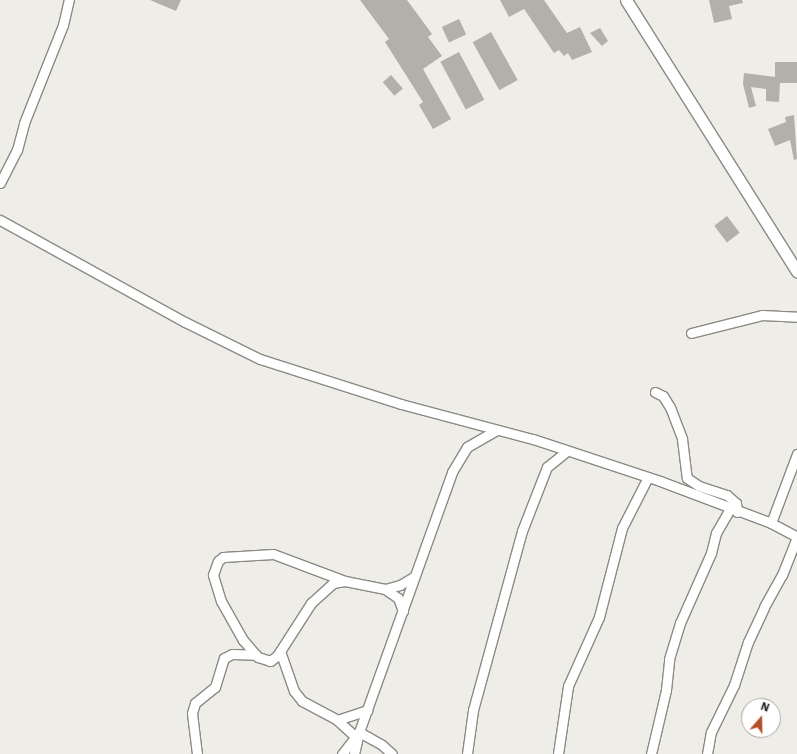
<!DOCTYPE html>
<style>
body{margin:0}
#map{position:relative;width:797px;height:754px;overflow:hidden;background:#efede7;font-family:"Work Sans",sans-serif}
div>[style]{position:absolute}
.building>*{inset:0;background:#b2b0aa;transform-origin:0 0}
.roads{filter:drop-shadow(1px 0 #8b8a84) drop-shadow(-1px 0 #8b8a84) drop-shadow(0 1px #8b8a84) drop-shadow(0 -1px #8b8a84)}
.minor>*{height:9px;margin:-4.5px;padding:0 4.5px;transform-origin:4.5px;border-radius:4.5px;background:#fff}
.major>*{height:11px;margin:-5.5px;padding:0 5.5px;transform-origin:5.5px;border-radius:5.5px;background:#fff}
span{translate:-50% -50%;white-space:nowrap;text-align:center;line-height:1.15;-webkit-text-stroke:3px #fff;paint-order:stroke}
.north{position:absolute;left:741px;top:698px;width:40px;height:40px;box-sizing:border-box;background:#fff;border:1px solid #a8a8a7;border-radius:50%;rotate:20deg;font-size:11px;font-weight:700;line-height:16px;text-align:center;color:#252522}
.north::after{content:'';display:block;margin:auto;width:14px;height:18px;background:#b54d2a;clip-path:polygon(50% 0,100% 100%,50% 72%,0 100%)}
</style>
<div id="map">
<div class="building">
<i style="clip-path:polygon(150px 0,181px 0,176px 11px)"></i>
<i style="clip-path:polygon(360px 0,407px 0,432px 34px,428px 37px,442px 56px,423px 69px,451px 119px,433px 129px,419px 105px,423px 102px,385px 42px,389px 39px)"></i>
<i style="clip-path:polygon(500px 0,544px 0,567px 33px,580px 27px,592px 52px,572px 60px,568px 53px,564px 56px,559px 50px,554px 53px,524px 9px,509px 17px)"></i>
<i style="clip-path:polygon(709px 0,742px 0,743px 3px,729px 6px,732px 19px,714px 23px)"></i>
<i style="left:459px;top:19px;width:17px;height:19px;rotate:65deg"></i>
<i style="clip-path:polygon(600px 28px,608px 41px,602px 46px,590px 33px)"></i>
<i style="left:491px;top:32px;width:55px;height:21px;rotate:61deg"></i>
<i style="left:459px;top:52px;width:54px;height:21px;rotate:62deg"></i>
<i style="clip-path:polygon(775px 62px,797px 62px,797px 83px,780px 83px,779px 102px,766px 101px,766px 89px,751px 87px,756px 106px,749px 108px,743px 84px,744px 73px,775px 77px)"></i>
<i style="left:391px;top:75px;width:18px;height:11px;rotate:49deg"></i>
<i style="clip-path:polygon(794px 115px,797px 159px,794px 160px,790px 140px,775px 146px,768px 129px,786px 122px,785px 117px)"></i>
<i style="left:727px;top:216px;width:21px;height:16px;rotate:53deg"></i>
</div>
<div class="roads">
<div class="minor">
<i style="left:0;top:183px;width:37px;rotate:-63deg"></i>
<i style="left:17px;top:150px;width:28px;rotate:-75deg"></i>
<i style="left:24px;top:123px;width:105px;rotate:-68.3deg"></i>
<i style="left:63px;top:25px;width:26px;rotate:-77deg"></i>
<i style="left:0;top:220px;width:211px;rotate:28.9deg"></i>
<i style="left:185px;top:322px;width:84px;rotate:26.3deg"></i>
<i style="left:260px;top:359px;width:148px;rotate:17.7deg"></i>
<i style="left:401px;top:404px;width:137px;rotate:14.9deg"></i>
<i style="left:533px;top:439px;width:134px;rotate:18.3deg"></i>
<i style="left:660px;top:481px;width:119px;rotate:20.7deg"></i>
<i style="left:771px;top:523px;width:30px;rotate:28deg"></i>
<i style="left:691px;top:333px;width:73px;rotate:-14.2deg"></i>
<i style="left:762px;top:315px;width:35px;rotate:3deg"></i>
<i style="left:655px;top:392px;width:9px;rotate:27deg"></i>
<i style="left:663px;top:396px;width:13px;rotate:58deg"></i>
<i style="left:670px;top:407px;width:34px;rotate:69deg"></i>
<i style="left:682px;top:439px;width:39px;rotate:83deg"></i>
<i style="left:687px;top:478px;width:14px;rotate:34deg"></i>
<i style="left:699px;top:486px;width:29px;rotate:18deg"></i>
<i style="left:727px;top:495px;width:12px;rotate:42deg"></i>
<i style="left:736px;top:503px;width:9px;rotate:84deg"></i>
<i style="left:771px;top:523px;width:74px;rotate:-69.4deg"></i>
<i style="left:345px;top:581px;width:77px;rotate:-159.4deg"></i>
<i style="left:273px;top:554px;width:50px;rotate:176.6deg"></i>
<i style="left:223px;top:557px;width:6px;rotate:141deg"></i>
<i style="left:218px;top:561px;width:15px;rotate:110deg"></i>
<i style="left:213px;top:575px;width:27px;rotate:73deg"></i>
<i style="left:221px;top:601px;width:45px;rotate:60.6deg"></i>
<i style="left:243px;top:640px;width:23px;rotate:49deg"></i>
<i style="left:258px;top:657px;width:13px;rotate:18deg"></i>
<i style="left:270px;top:661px;width:9px;rotate:-36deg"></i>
<i style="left:277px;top:656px;width:63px;rotate:-57.3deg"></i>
<i style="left:311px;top:603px;width:30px;rotate:-42deg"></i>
<i style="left:333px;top:583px;width:12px;rotate:-9deg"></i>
<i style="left:345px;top:581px;width:41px;rotate:11.3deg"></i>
<i style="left:385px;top:589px;width:16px;rotate:35deg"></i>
<i style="left:398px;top:598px;width:14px;rotate:69deg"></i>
<i style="left:385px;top:589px;width:16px;rotate:-15deg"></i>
<i style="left:400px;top:585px;width:17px;rotate:-31deg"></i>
<i style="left:280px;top:651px;width:42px;rotate:70.7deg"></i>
<i style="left:294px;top:691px;width:13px;rotate:51deg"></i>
<i style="left:302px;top:701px;width:40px;rotate:28deg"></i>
<i style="left:337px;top:720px;width:24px;rotate:42deg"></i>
<i style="left:337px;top:720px;width:32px;rotate:-18deg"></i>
<i style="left:197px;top:754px;width:41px;rotate:-97deg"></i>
<i style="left:192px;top:713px;width:10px;rotate:-73deg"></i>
<i style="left:195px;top:703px;width:26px;rotate:-39deg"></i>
<i style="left:215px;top:687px;width:30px;rotate:-73deg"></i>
<i style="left:224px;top:658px;width:9px;rotate:-27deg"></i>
<i style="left:232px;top:654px;width:24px;rotate:2deg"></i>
<i style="left:342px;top:754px;width:28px;rotate:-52deg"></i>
<i style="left:359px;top:732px;width:276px;rotate:-70.3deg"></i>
<i style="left:452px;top:472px;width:29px;rotate:-59deg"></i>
<i style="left:467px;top:447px;width:34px;rotate:-30deg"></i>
<i style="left:354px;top:754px;width:23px;rotate:-77deg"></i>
<i style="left:359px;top:732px;width:26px;rotate:29deg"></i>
<i style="left:382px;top:745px;width:13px;rotate:42deg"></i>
<i style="left:467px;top:754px;width:44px;rotate:-82.2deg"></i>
<i style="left:473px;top:710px;width:186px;rotate:-74.7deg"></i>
<i style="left:522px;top:531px;width:69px;rotate:-68.7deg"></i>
<i style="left:547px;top:467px;width:26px;rotate:-39deg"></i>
<i style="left:558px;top:754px;width:69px;rotate:-81.6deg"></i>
<i style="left:568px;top:686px;width:76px;rotate:-65.8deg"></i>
<i style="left:599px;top:617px;width:92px;rotate:-75.5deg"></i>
<i style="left:622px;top:528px;width:57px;rotate:-63deg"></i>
<i style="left:651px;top:754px;width:66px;rotate:-76.8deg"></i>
<i style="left:666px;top:690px;width:31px;rotate:-84deg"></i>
<i style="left:669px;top:659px;width:38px;rotate:-73deg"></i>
<i style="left:680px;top:623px;width:77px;rotate:-66.1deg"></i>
<i style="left:711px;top:553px;width:21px;rotate:-76deg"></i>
<i style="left:716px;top:533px;width:28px;rotate:-60deg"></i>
<i style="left:707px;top:754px;width:22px;rotate:-80deg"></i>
<i style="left:711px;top:732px;width:52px;rotate:-63.9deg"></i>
<i style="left:734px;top:685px;width:45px;rotate:-72deg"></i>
<i style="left:748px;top:642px;width:38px;rotate:-65deg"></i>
<i style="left:764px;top:607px;width:37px;rotate:-61deg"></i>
<i style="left:782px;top:575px;width:41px;rotate:-68.5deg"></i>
</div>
<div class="major">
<i style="left:626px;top:0;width:321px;rotate:57.8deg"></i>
</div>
</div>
<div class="north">N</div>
</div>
